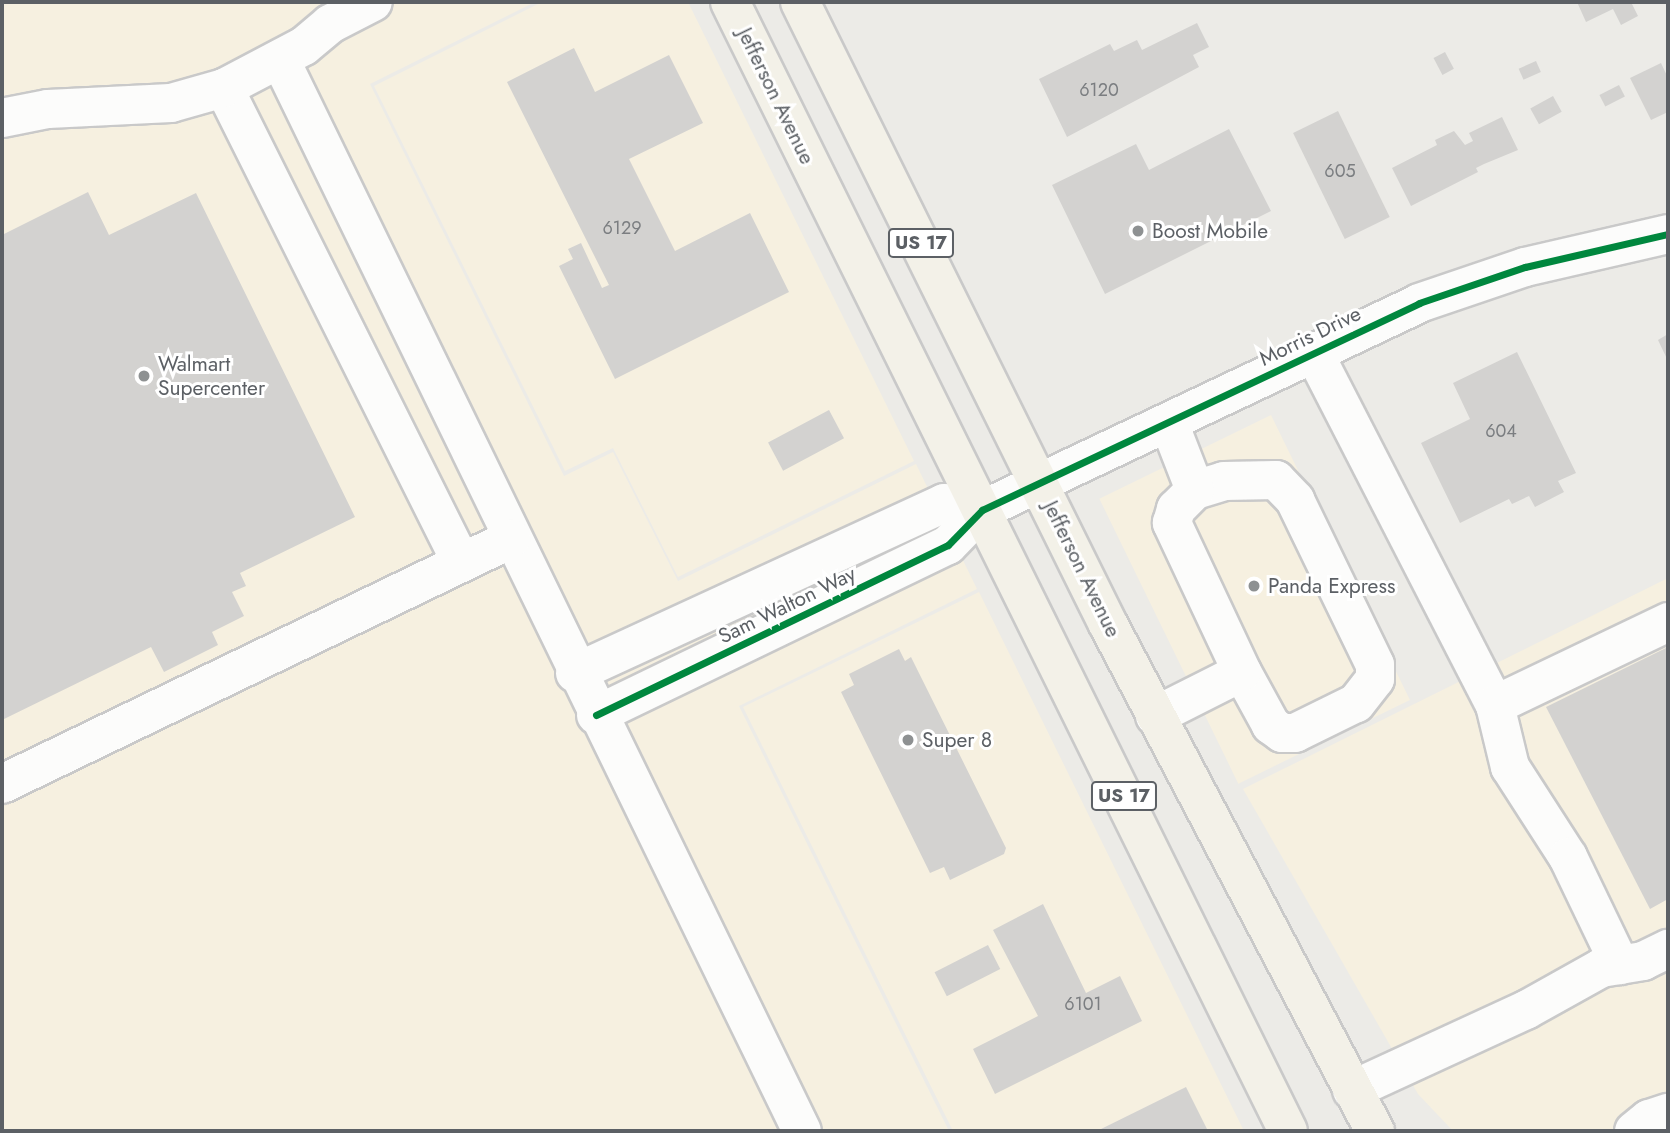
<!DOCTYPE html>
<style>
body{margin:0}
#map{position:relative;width:1670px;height:1133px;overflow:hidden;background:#ecebe7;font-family:Jost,sans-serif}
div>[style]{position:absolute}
.commercial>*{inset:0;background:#f6f0e0;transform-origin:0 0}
.building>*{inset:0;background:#d3d2d0;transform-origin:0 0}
.roads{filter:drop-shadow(2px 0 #c9c9c9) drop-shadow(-2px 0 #c9c9c9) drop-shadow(0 2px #c9c9c9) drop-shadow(0 -2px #c9c9c9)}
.minor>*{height:38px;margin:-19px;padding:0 19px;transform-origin:19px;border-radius:19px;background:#fcfcfb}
.major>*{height:38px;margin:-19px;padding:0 19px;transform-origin:19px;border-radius:19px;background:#f3f1e8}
.cycleway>*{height:7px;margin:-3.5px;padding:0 3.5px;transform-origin:3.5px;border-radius:3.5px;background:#00873e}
.dots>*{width:19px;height:19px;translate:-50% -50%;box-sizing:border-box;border:4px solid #fff;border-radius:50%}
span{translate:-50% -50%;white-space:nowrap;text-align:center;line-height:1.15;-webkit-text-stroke:6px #fff;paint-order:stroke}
.number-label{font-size:18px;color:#7b7e81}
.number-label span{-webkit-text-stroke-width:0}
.shield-label span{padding:2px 5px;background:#fff;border:2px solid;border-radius:5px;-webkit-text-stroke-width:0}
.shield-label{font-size:19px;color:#5c6065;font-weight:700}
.street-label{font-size:21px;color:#5c6065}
.poi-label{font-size:21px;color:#5c6065}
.left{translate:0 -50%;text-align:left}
.frame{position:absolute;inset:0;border:4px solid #5c6065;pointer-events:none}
</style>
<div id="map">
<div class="commercial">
<i style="clip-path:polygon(2px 2px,535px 2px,370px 84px,564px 476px,613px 452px,678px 581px,916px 464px,977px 589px,739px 706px,949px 1131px,2px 1131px)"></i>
<i style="clip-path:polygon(542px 2px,688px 2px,914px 461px,678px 577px,613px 448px,565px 471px,374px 86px)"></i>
<i style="left:1271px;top:415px;width:317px;height:191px;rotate:64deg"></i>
<i style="clip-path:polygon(1668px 578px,1668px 1131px,1453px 1131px,1418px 1094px,1243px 789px)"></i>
<i style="clip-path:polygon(979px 592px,1244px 1131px,953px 1131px,743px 707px)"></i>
</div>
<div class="building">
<i style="clip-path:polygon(1577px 2px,1631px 2px,1638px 16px,1621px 25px,1613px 9px,1586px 22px)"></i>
<i style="clip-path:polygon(1197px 23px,1209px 47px,1193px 55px,1199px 67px,1067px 137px,1039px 79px,1110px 44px,1114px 51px,1137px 40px,1142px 50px)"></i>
<i style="clip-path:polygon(574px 48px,595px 92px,669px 55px,703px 123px,629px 159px,675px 251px,750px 213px,789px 292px,615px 379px,559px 266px,573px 259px,568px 249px,581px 243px,602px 288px,609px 285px,507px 82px)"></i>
<i style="left:1445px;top:52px;width:19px;height:13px;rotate:62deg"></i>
<i style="left:1536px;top:61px;width:12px;height:19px;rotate:66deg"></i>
<i style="clip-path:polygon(1661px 63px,1668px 78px,1668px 112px,1651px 120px,1630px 78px)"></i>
<i style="left:1619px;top:85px;width:13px;height:22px;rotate:63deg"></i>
<i style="left:1553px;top:96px;width:18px;height:26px;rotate:61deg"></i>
<i style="left:1338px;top:111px;width:118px;height:50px;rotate:64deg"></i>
<i style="clip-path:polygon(1502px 117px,1518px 150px,1484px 164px,1476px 168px,1478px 172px,1411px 206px,1392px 168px,1437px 145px,1435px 140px,1454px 131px,1465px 145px,1473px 141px,1469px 133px)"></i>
<i style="clip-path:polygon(1229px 129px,1271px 211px,1105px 294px,1052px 185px,1136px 144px,1149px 170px)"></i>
<i style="clip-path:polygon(88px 192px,109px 235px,196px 193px,355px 517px,240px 573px,246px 586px,232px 592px,244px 616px,212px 632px,218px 645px,164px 672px,151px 647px,2px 720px,2px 235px)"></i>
<i style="clip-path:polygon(1668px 334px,1668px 361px,1658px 340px)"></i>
<i style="clip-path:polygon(1517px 352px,1576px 473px,1558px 481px,1564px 492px,1535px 507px,1529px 496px,1512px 504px,1509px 499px,1460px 523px,1421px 443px,1470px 419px,1453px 383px)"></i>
<i style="left:829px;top:410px;width:32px;height:69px;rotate:62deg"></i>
<i style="clip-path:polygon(1668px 647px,1668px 899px,1650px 909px,1546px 707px)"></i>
<i style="clip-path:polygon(899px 649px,905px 661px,911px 657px,1006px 848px,1004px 854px,950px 880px,944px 867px,930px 873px,841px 692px,854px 685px,849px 674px)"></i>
<i style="clip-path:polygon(1043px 904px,1086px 993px,1120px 976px,1142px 1021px,995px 1094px,973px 1049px,1038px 1016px,993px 930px)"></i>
<i style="left:988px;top:945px;width:27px;height:60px;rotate:63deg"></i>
<i style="clip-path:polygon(1186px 1087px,1208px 1131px,1097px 1131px)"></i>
</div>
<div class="roads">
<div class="minor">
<i style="left:280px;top:59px;width:1192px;rotate:64.04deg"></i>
<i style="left:224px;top:88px;width:530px;rotate:63.43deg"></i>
<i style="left:2px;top:118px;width:47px;rotate:-11.1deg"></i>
<i style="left:48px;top:109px;width:123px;rotate:-2.8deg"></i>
<i style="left:171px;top:103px;width:55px;rotate:-15.8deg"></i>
<i style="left:224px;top:88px;width:90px;rotate:-27.7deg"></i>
<i style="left:304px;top:46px;width:34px;rotate:-40deg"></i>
<i style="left:330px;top:24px;width:48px;rotate:-27.1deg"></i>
<i style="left:1314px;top:353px;width:396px;rotate:62.8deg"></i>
<i style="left:1495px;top:705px;width:64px;rotate:76.4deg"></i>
<i style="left:1510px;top:767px;width:107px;rotate:57.2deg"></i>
<i style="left:1568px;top:857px;width:120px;rotate:64.3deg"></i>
<i style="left:1195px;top:490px;width:30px;rotate:-17deg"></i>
<i style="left:1224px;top:481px;width:52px;rotate:-1.1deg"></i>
<i style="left:1276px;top:480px;width:28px;rotate:46deg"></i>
<i style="left:1295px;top:500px;width:183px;rotate:64.1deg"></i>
<i style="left:1375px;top:665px;width:14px;rotate:90deg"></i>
<i style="left:1375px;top:679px;width:31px;rotate:128deg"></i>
<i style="left:1356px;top:703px;width:68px;rotate:153.8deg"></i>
<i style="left:1295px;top:733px;width:13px;rotate:180deg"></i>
<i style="left:1282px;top:733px;width:14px;rotate:-144deg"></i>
<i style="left:1271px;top:725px;width:60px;rotate:-118.7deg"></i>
<i style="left:575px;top:673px;width:406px;rotate:-24.7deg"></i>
<i style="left:944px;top:503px;width:39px;rotate:10deg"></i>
<i style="left:1495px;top:705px;width:192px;rotate:-25.6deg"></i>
<i style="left:596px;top:715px;width:391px;rotate:-25.8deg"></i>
<i style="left:948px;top:545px;width:49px;rotate:-45.8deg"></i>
<i style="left:982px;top:510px;width:484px;rotate:-25.3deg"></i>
<i style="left:1419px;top:303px;width:112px;rotate:-18.8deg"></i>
<i style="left:1525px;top:267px;width:147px;rotate:-13deg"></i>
<i style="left:1155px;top:716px;width:97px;rotate:-26.8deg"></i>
<i style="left:1242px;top:672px;width:165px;rotate:-115.2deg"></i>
<i style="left:1172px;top:523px;width:15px;rotate:-74deg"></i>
<i style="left:1176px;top:509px;width:27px;rotate:-45deg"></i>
<i style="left:1195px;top:490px;width:72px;rotate:-111.2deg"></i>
<i style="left:2px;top:784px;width:565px;rotate:-25.7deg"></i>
<i style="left:1352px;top:1090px;width:192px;rotate:-24.7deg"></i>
<i style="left:1526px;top:1010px;width:86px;rotate:-29.2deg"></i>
<i style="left:1601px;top:968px;width:43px;rotate:-9.5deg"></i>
<i style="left:1643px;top:961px;width:28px;rotate:-26deg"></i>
<i style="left:1634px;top:1131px;width:19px;rotate:-39deg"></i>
<i style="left:1649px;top:1119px;width:20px;rotate:-18deg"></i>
</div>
<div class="major">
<i style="left:730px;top:2px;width:1259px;rotate:63.7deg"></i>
<i style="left:800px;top:2px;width:694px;rotate:63.66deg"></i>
<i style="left:1108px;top:624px;width:573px;rotate:62.23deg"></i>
</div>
</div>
<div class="cycleway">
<i style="left:596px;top:715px;width:391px;rotate:-25.8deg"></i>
<i style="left:948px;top:545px;width:49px;rotate:-45.8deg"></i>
<i style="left:982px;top:510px;width:484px;rotate:-25.3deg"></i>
<i style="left:1419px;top:303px;width:112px;rotate:-18.8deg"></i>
<i style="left:1525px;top:267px;width:147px;rotate:-13deg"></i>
</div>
<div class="dots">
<i style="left:1138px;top:231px;background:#8e9192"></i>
<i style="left:144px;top:376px;background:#8e9192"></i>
<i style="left:1254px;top:586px;background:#8e9192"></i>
<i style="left:908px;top:740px;background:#8e9192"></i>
</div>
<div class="number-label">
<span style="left:1099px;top:90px">6120</span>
<span style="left:1340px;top:171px">605</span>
<span style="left:622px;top:228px">6129</span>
<span style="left:1501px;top:431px">604</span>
<span style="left:1083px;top:1004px">6101</span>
</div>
<div class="shield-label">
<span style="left:921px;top:243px">US 17</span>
<span style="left:1124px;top:796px">US 17</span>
</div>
<div class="street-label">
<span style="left:776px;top:96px;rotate:64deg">Jefferson Avenue</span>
<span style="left:1310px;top:336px;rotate:-26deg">Morris Drive</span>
<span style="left:1082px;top:569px;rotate:64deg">Jefferson Avenue</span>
<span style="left:787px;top:605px;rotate:-26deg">Sam Walton Way</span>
</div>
<div class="poi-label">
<span class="left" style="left:1152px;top:231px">Boost Mobile</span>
<span class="left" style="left:158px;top:376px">Walmart<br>Supercenter</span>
<span class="left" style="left:1268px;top:586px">Panda Express</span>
<span class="left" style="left:922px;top:740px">Super 8</span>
</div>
<div class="frame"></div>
</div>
